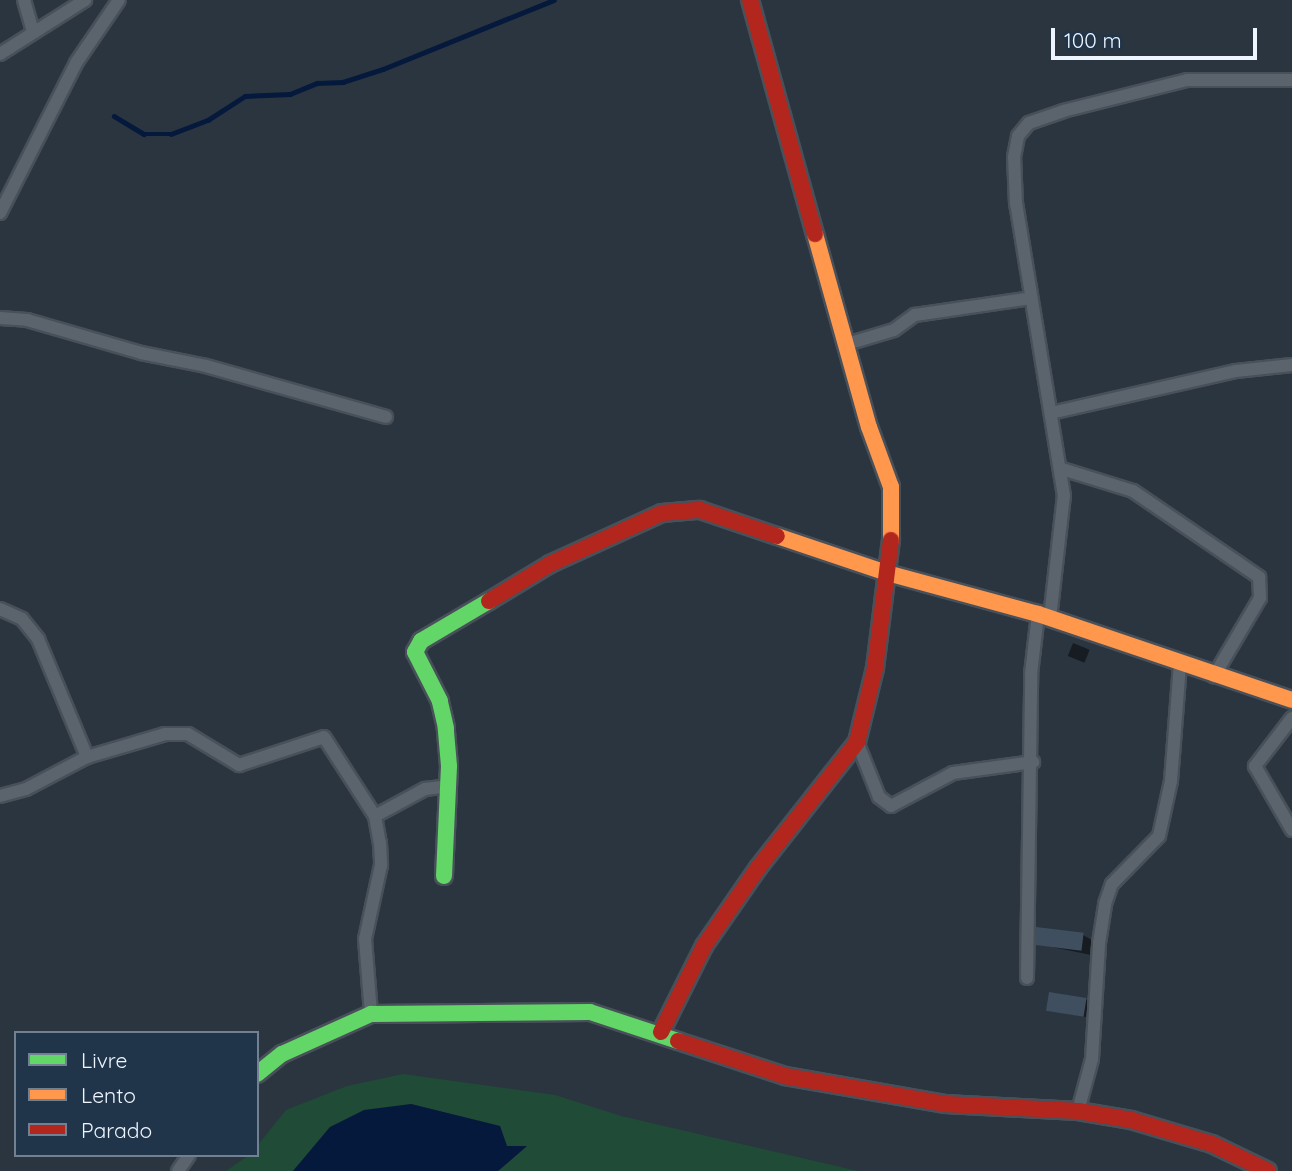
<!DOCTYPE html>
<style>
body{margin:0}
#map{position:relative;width:1292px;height:1171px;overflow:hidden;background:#2a3540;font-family:Quicksand,sans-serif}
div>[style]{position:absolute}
.green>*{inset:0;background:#204b36}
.water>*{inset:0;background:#05193d}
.shadow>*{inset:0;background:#0007;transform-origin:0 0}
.stream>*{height:4.5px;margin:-2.25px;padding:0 2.25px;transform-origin:2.25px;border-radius:2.25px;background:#05193d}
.building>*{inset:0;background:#404f5f;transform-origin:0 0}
.roads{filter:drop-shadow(2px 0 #485059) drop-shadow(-2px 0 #485059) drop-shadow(0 2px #485059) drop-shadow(0 -2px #485059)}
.street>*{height:12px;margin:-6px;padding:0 6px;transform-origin:6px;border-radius:6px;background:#5b646c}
.fast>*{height:16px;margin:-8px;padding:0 8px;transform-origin:8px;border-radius:8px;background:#63d668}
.slow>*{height:16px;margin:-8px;padding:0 8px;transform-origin:8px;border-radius:8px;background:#ff974d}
.jam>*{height:16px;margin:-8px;padding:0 8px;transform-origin:8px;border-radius:8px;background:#b3261e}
span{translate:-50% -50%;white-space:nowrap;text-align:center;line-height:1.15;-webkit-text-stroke:5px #20344a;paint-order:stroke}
.legend{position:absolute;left:14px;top:1031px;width:245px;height:126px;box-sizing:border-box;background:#20344a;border:2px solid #728192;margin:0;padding:9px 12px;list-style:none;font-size:21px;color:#eef5fe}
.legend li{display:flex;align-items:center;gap:14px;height:35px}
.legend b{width:35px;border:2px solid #728192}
.scale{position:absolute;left:1051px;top:28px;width:206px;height:32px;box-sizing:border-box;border:4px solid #eef5fe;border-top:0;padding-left:9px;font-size:21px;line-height:24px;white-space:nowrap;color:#eef5fe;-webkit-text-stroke:5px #20344a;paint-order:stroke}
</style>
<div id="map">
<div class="green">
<i style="clip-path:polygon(403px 1074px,555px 1095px,621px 1116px,858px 1171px,498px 1171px,526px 1147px,507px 1146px,500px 1126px,411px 1104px,330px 1127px,293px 1171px,226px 1171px,249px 1155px,257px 1155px,257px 1146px,286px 1110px,347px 1086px)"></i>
</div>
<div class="water">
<i style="clip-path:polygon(411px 1104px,500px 1126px,507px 1146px,527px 1146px,498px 1171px,293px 1171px,330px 1127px,364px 1110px)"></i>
</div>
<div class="shadow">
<i style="left:1073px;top:643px;width:18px;height:14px;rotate:22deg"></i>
<i style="clip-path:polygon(1083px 935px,1092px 940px,1091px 955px,1038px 944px)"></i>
<i style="clip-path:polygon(1086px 999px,1092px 1003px,1091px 1018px,1048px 1010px)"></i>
</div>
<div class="stream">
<i style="left:114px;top:116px;width:35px;rotate:31deg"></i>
<i style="left:144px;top:134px;width:27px"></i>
<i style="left:171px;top:134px;width:40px;rotate:-21deg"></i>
<i style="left:208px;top:120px;width:44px;rotate:-33deg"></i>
<i style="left:245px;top:96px;width:45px;rotate:-2.5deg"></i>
<i style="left:290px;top:94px;width:29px;rotate:-22deg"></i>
<i style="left:317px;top:83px;width:26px;rotate:-2deg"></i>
<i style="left:343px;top:82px;width:42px;rotate:-18deg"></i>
<i style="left:383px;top:69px;width:184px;rotate:-22deg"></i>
</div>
<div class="building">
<i style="left:1036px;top:927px;width:48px;height:18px;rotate:7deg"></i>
<i style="left:1049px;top:992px;width:38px;height:19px;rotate:9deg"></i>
</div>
<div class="roads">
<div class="street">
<i style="left:24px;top:0;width:33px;rotate:74deg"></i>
<i style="left:0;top:54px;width:101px;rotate:-32.4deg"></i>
<i style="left:0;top:213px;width:168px;rotate:-63.1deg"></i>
<i style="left:76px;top:63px;width:76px;rotate:-55.7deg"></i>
<i style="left:0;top:318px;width:27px;rotate:4deg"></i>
<i style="left:27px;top:320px;width:119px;rotate:16.1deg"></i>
<i style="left:141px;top:353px;width:66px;rotate:11.3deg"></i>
<i style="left:206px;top:366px;width:187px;rotate:15.8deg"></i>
<i style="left:847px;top:344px;width:49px;rotate:-16.6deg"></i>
<i style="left:894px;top:330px;width:26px;rotate:-36deg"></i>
<i style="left:915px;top:315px;width:117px;rotate:-8.3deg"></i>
<i style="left:1051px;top:413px;width:190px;rotate:-12.8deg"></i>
<i style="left:1236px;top:371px;width:56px;rotate:-6.1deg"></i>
<i style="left:1062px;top:469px;width:74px;rotate:17.2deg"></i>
<i style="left:1133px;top:491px;width:153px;rotate:34.3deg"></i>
<i style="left:1259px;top:577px;width:21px;rotate:87deg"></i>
<i style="left:1260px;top:598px;width:91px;rotate:120.5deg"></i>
<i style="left:0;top:609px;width:24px;rotate:24deg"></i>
<i style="left:22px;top:619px;width:26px;rotate:51deg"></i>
<i style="left:38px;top:639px;width:128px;rotate:67.4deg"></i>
<i style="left:1050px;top:618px;width:123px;rotate:-83.5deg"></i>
<i style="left:1064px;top:496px;width:296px;rotate:-99.3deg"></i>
<i style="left:1016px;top:204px;width:47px;rotate:-92.4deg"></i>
<i style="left:1014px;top:157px;width:21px;rotate:-79deg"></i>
<i style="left:1018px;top:136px;width:17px;rotate:-50deg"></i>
<i style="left:1029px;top:123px;width:36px;rotate:-19deg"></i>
<i style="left:1063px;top:111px;width:128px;rotate:-14deg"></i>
<i style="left:1187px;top:80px;width:105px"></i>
<i style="left:1292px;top:718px;width:61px;rotate:127.6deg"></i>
<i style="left:1255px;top:766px;width:74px;rotate:60deg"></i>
<i style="left:857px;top:742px;width:59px;rotate:68.2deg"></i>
<i style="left:879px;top:797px;width:15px;rotate:37deg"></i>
<i style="left:891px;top:806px;width:70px;rotate:-28deg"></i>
<i style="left:953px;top:773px;width:81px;rotate:-7.8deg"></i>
<i style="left:0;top:796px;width:27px;rotate:-15deg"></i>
<i style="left:26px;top:789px;width:69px;rotate:-27.7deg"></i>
<i style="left:87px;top:757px;width:81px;rotate:-16.4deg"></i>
<i style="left:165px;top:734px;width:23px"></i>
<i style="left:188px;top:734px;width:60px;rotate:31.3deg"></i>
<i style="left:239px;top:765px;width:89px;rotate:-18.2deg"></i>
<i style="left:324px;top:737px;width:94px;rotate:57.2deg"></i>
<i style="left:375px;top:816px;width:27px;rotate:80deg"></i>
<i style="left:380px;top:843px;width:22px;rotate:87deg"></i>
<i style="left:381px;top:865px;width:76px;rotate:102.2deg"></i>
<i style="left:365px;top:939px;width:75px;rotate:85.4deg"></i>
<i style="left:375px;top:816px;width:57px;rotate:-28.4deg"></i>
<i style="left:425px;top:789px;width:23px;rotate:-7deg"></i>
<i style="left:1027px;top:978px;width:304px;rotate:-89.2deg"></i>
<i style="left:1031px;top:674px;width:60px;rotate:-83.3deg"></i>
<i style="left:1078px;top:1111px;width:54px;rotate:-74.9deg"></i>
<i style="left:1092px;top:1059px;width:116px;rotate:-86.5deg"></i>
<i style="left:1099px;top:943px;width:39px;rotate:-81deg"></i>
<i style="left:1105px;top:904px;width:21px;rotate:-71deg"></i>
<i style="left:1112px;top:884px;width:67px;rotate:-45.6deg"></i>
<i style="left:1159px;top:836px;width:56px;rotate:-77.7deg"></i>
<i style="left:1171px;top:781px;width:116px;rotate:-85.6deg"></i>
<i style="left:178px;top:1171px;width:19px;rotate:-55deg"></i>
</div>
<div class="fast">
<i style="left:444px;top:876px;width:110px;rotate:-87.4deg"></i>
<i style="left:449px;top:766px;width:38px;rotate:-95deg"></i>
<i style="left:446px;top:728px;width:28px;rotate:-103deg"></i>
<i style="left:440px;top:701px;width:55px;rotate:-117deg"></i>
<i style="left:415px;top:652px;width:13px;rotate:-61deg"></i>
<i style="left:421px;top:641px;width:79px;rotate:-30.5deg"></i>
<i style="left:257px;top:1074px;width:32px;rotate:-39deg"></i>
<i style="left:282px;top:1054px;width:98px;rotate:-24.2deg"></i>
<i style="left:371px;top:1014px;width:219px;rotate:-0.5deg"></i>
<i style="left:590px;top:1012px;width:93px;rotate:18.2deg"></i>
</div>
<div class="slow">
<i style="left:815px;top:234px;width:200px;rotate:74.4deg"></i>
<i style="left:869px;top:427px;width:64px;rotate:69.9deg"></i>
<i style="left:891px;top:487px;width:53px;rotate:90deg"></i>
<i style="left:777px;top:536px;width:116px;rotate:18.6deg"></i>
<i style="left:887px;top:573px;width:156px;rotate:15.2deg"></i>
<i style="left:1038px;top:614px;width:268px;rotate:18.7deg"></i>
</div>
<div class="jam">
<i style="left:750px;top:0;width:243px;rotate:74.5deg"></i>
<i style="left:489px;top:601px;width:71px;rotate:-31.2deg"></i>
<i style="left:550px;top:564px;width:123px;rotate:-24.5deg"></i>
<i style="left:662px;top:513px;width:38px;rotate:-5deg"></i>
<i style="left:700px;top:510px;width:81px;rotate:18.7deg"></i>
<i style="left:661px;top:1032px;width:96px;rotate:-63.4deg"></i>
<i style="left:704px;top:946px;width:95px;rotate:-55.3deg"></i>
<i style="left:758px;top:868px;width:160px;rotate:-51.8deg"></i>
<i style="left:857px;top:742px;width:76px;rotate:-76.3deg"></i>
<i style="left:875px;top:668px;width:129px;rotate:-82.9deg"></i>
<i style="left:678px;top:1041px;width:113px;rotate:18.1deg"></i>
<i style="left:785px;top:1076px;width:162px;rotate:9.9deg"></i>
<i style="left:945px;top:1104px;width:133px;rotate:3deg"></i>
<i style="left:1078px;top:1111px;width:54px;rotate:9.6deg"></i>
<i style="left:1131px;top:1120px;width:84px;rotate:16.5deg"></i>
<i style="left:1212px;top:1144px;width:62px;rotate:25.7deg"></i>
</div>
</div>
<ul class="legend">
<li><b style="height:9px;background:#63d668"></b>Livre</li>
<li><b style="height:9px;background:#ff974d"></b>Lento</li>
<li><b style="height:9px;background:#b3261e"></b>Parado</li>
</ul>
<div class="scale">100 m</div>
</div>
